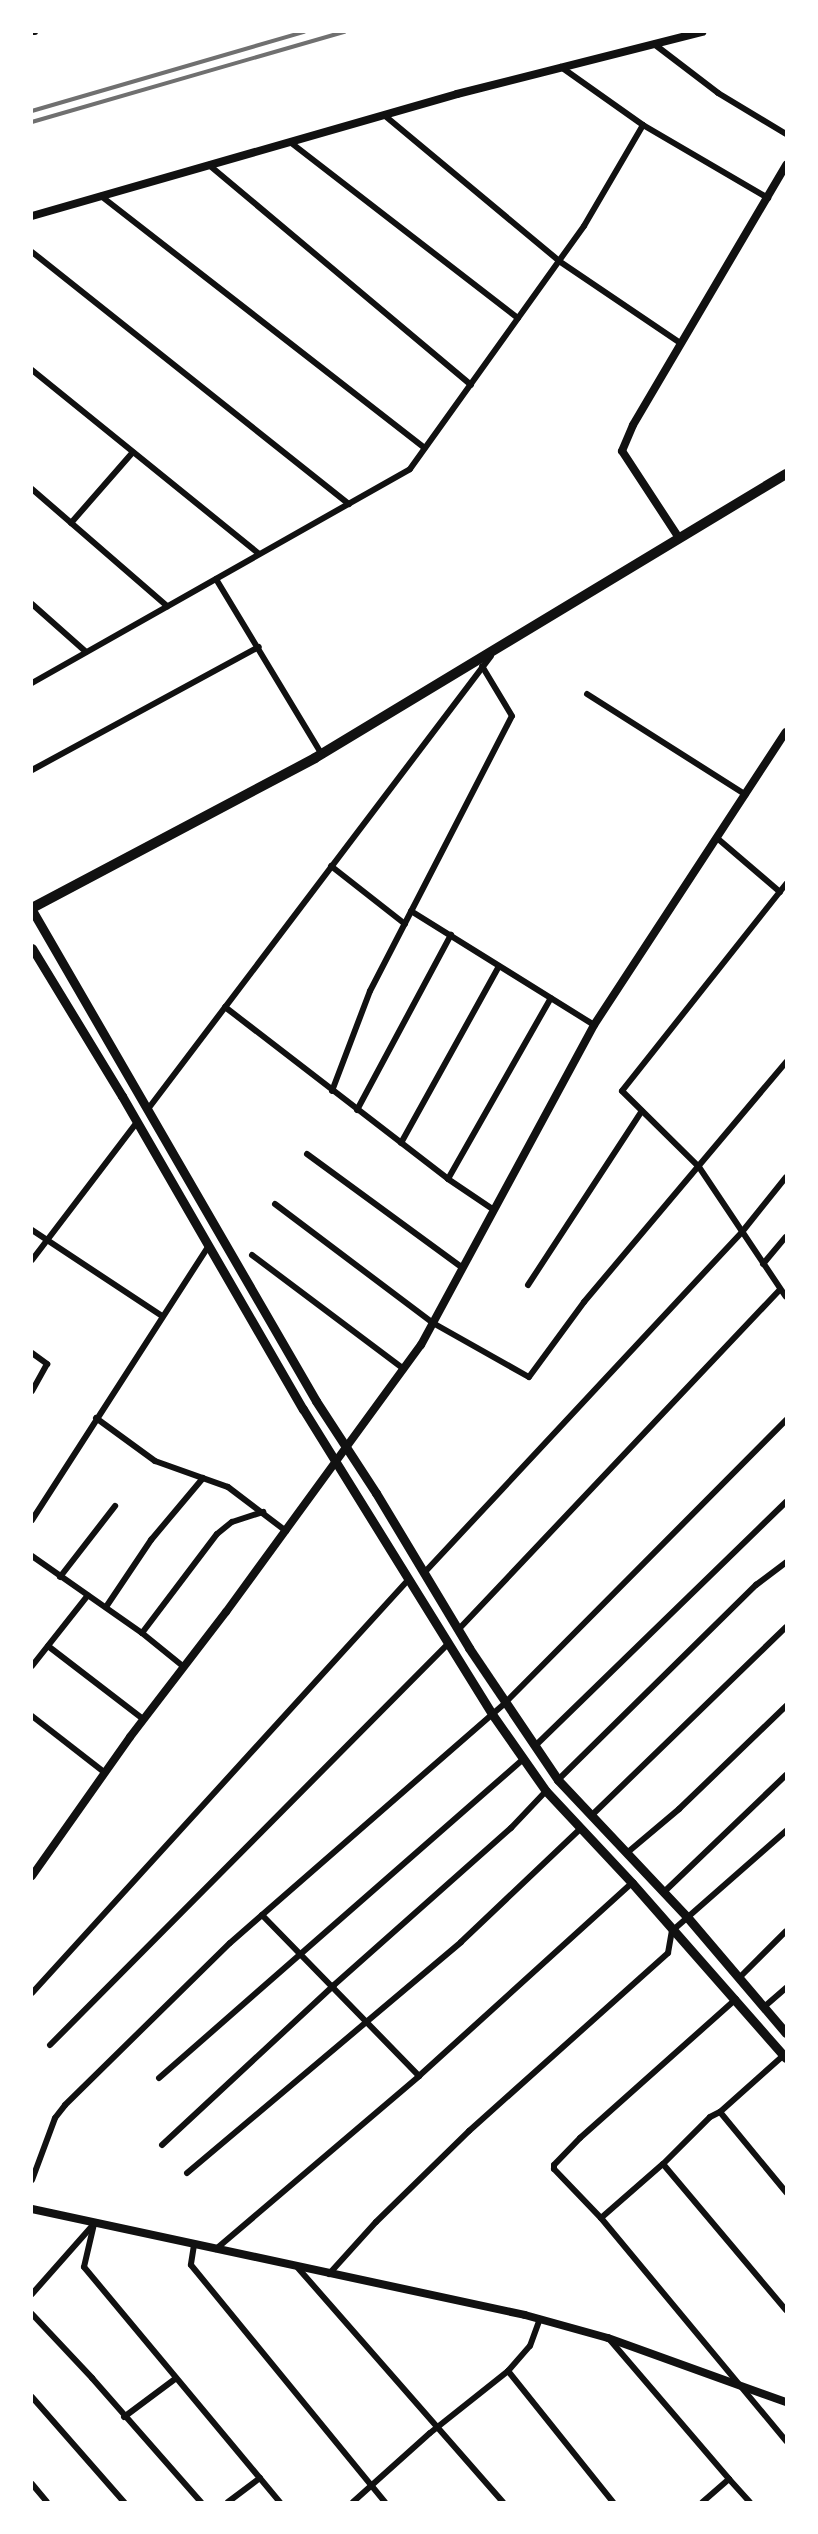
<!DOCTYPE html>
<style>
body{margin:0}
#map{position:relative;width:818px;height:2534px;overflow:hidden;background:#fff;font-family:Roboto,sans-serif}
div>[style]{position:absolute}
.minor>*{height:6px;margin:-3px;padding:0 3px;transform-origin:3px;border-radius:3px;background:#111}
.tertiary>*{height:8px;margin:-4px;padding:0 4px;transform-origin:4px;border-radius:4px;background:#111}
.secondary>*{height:9px;margin:-4.5px;padding:0 4.5px;transform-origin:4.5px;border-radius:4.5px;background:#111}
.primary>*{height:10px;margin:-5px;padding:0 5px;transform-origin:5px;border-radius:5px;background:#111}
.rail>*{height:3.5px;margin:-1.75px;padding:0 1.75px;transform-origin:1.75px;border-radius:1.75px;background:#707070}
span{translate:-50% -50%;white-space:nowrap;text-align:center;line-height:1.15;-webkit-text-stroke:6px #fff;paint-order:stroke}
.frame{position:absolute;inset:0;border:33px solid #fff;pointer-events:none}
</style>
<div id="map">
<div class="minor">
<i style="left:32px;top:32px;width:3px"></i>
<i style="left:654px;top:44px;width:81px;rotate:37.4deg"></i>
<i style="left:718px;top:93px;width:79px;rotate:31.1deg"></i>
<i style="left:561px;top:67px;width:100px;rotate:35.3deg"></i>
<i style="left:384px;top:115px;width:228px;rotate:39.8deg"></i>
<i style="left:559px;top:261px;width:146px;rotate:34.1deg"></i>
<i style="left:290px;top:142px;width:288px;rotate:37.7deg"></i>
<i style="left:209px;top:165px;width:342px;rotate:40deg"></i>
<i style="left:101px;top:196px;width:410px;rotate:37.9deg"></i>
<i style="left:32px;top:252px;width:405px;rotate:38.5deg"></i>
<i style="left:32px;top:370px;width:292px;rotate:39deg"></i>
<i style="left:32px;top:489px;width:179px;rotate:40.9deg"></i>
<i style="left:71px;top:523px;width:94px;rotate:-48.9deg"></i>
<i style="left:216px;top:579px;width:205px;rotate:58.9deg"></i>
<i style="left:32px;top:604px;width:72px;rotate:41.6deg"></i>
<i style="left:32px;top:683px;width:434px;rotate:-29.5deg"></i>
<i style="left:410px;top:469px;width:299px;rotate:-54.4deg"></i>
<i style="left:584px;top:226px;width:117px;rotate:-59.7deg"></i>
<i style="left:643px;top:125px;width:145px;rotate:30.3deg"></i>
<i style="left:587px;top:694px;width:188px;rotate:32.4deg"></i>
<i style="left:32px;top:770px;width:258px;rotate:-28.5deg"></i>
<i style="left:717px;top:838px;width:83px;rotate:40.6deg"></i>
<i style="left:331px;top:866px;width:94px;rotate:38.1deg"></i>
<i style="left:786px;top:884px;width:264px;rotate:128.4deg"></i>
<i style="left:622px;top:1091px;width:108px;rotate:44.6deg"></i>
<i style="left:699px;top:1167px;width:156px;rotate:56.2deg"></i>
<i style="left:411px;top:911px;width:216px;rotate:31.9deg"></i>
<i style="left:225px;top:1007px;width:282px;rotate:37.6deg"></i>
<i style="left:448px;top:1179px;width:55px;rotate:34deg"></i>
<i style="left:332px;top:1091px;width:107px;rotate:-69.2deg"></i>
<i style="left:370px;top:991px;width:309px;rotate:-62.7deg"></i>
<i style="left:512px;top:716px;width:58px;rotate:-121deg"></i>
<i style="left:148px;top:1109px;width:568px;rotate:-52.87deg"></i>
<i style="left:357px;top:1110px;width:199px;rotate:-61.8deg"></i>
<i style="left:401px;top:1143px;width:202px;rotate:-61deg"></i>
<i style="left:307px;top:1154px;width:193px;rotate:36.2deg"></i>
<i style="left:448px;top:1179px;width:208px;rotate:-60.4deg"></i>
<i style="left:275px;top:1204px;width:198px;rotate:37deg"></i>
<i style="left:433px;top:1323px;width:110px;rotate:29.4deg"></i>
<i style="left:529px;top:1377px;width:93px;rotate:-53.7deg"></i>
<i style="left:584px;top:1302px;width:314px;rotate:-49.9deg"></i>
<i style="left:32px;top:1230px;width:156px;rotate:33.5deg"></i>
<i style="left:252px;top:1255px;width:190px;rotate:36.9deg"></i>
<i style="left:32px;top:1260px;width:173px;rotate:-52.7deg"></i>
<i style="left:763px;top:1264px;width:35px;rotate:-50deg"></i>
<i style="left:528px;top:1285px;width:208px;rotate:-56.8deg"></i>
<i style="left:32px;top:1353px;width:19px;rotate:36deg"></i>
<i style="left:47px;top:1364px;width:31px;rotate:119deg"></i>
<i style="left:96px;top:1418px;width:73px;rotate:36.1deg"></i>
<i style="left:155px;top:1461px;width:77px;rotate:19.6deg"></i>
<i style="left:228px;top:1487px;width:73px;rotate:37.2deg"></i>
<i style="left:32px;top:1520px;width:325px;rotate:-57.2deg"></i>
<i style="left:32px;top:1556px;width:134px;rotate:35deg"></i>
<i style="left:142px;top:1633px;width:54px;rotate:39deg"></i>
<i style="left:424px;top:1573px;width:466px;rotate:-47deg"></i>
<i style="left:742px;top:1232px;width:70px;rotate:-51.3deg"></i>
<i style="left:60px;top:1577px;width:90px;rotate:-52.2deg"></i>
<i style="left:106px;top:1607px;width:81px;rotate:-56.1deg"></i>
<i style="left:151px;top:1540px;width:81px;rotate:-50deg"></i>
<i style="left:458px;top:1630px;width:468px;rotate:-46.6deg"></i>
<i style="left:142px;top:1633px;width:124px;rotate:-52.9deg"></i>
<i style="left:217px;top:1534px;width:19px;rotate:-39deg"></i>
<i style="left:232px;top:1522px;width:33px;rotate:-18deg"></i>
<i style="left:48px;top:1646px;width:120px;rotate:37.5deg"></i>
<i style="left:32px;top:1666px;width:90px;rotate:-51.7deg"></i>
<i style="left:32px;top:1716px;width:91px;rotate:37.9deg"></i>
<i style="left:535px;top:1746px;width:350px;rotate:-44.2deg"></i>
<i style="left:558px;top:1780px;width:278px;rotate:-44.6deg"></i>
<i style="left:756px;top:1585px;width:38px;rotate:-37deg"></i>
<i style="left:592px;top:1815px;width:270px;rotate:-44.1deg"></i>
<i style="left:628px;top:1852px;width:67px;rotate:-40.1deg"></i>
<i style="left:679px;top:1809px;width:149px;rotate:-43.9deg"></i>
<i style="left:664px;top:1892px;width:169px;rotate:-43.8deg"></i>
<i style="left:262px;top:1915px;width:225px;rotate:45.7deg"></i>
<i style="left:739px;top:1978px;width:66px;rotate:-45deg"></i>
<i style="left:32px;top:1993px;width:560px;rotate:-47.68deg"></i>
<i style="left:736px;top:1999px;width:209px;rotate:138.3deg"></i>
<i style="left:580px;top:2138px;width:37px;rotate:134deg"></i>
<i style="left:554px;top:2165px;width:4px;rotate:90deg"></i>
<i style="left:554px;top:2169px;width:68px;rotate:46.2deg"></i>
<i style="left:601px;top:2218px;width:290px;rotate:50.3deg"></i>
<i style="left:764px;top:2007px;width:29px;rotate:-41deg"></i>
<i style="left:50px;top:2045px;width:565px;rotate:-45.22deg"></i>
<i style="left:159px;top:2078px;width:485px;rotate:-41.2deg"></i>
<i style="left:720px;top:2112px;width:104px;rotate:50.5deg"></i>
<i style="left:162px;top:2145px;width:235px;rotate:-42.9deg"></i>
<i style="left:334px;top:1985px;width:237px;rotate:-41.6deg"></i>
<i style="left:511px;top:1828px;width:51px;rotate:-46.6deg"></i>
<i style="left:663px;top:2164px;width:191px;rotate:49.9deg"></i>
<i style="left:187px;top:2173px;width:358px;rotate:-40.1deg"></i>
<i style="left:461px;top:1942px;width:166px;rotate:-43.5deg"></i>
<i style="left:32px;top:2180px;width:66px;rotate:-69.6deg"></i>
<i style="left:55px;top:2118px;width:16px;rotate:-52deg"></i>
<i style="left:65px;top:2105px;width:231px;rotate:-44.5deg"></i>
<i style="left:230px;top:1943px;width:366px;rotate:-41.1deg"></i>
<i style="left:506px;top:1702px;width:397px;rotate:-45.2deg"></i>
<i style="left:601px;top:2218px;width:82px;rotate:-41.1deg"></i>
<i style="left:663px;top:2164px;width:66px;rotate:-45deg"></i>
<i style="left:710px;top:2117px;width:11px;rotate:-27deg"></i>
<i style="left:720px;top:2112px;width:86px;rotate:-41.7deg"></i>
<i style="left:194px;top:2245px;width:20px;rotate:99deg"></i>
<i style="left:191px;top:2265px;width:306px;rotate:50.7deg"></i>
<i style="left:216px;top:2249px;width:267px;rotate:-40.4deg"></i>
<i style="left:419px;top:2076px;width:287px;rotate:-42.2deg"></i>
<i style="left:298px;top:2268px;width:311px;rotate:48.8deg"></i>
<i style="left:329px;top:2274px;width:70px;rotate:-47.9deg"></i>
<i style="left:376px;top:2222px;width:130px;rotate:-44.4deg"></i>
<i style="left:469px;top:2131px;width:267px;rotate:-41.8deg"></i>
<i style="left:668px;top:1953px;width:22px;rotate:-80deg"></i>
<i style="left:672px;top:1931px;width:152px;rotate:-41.3deg"></i>
<i style="left:32px;top:2294px;width:94px;rotate:-48.5deg"></i>
<i style="left:94px;top:2224px;width:44px;rotate:103.1deg"></i>
<i style="left:84px;top:2267px;width:306px;rotate:50.2deg"></i>
<i style="left:32px;top:2314px;width:88px;rotate:46.8deg"></i>
<i style="left:92px;top:2378px;width:165px;rotate:48.7deg"></i>
<i style="left:610px;top:2340px;width:183px;rotate:49.4deg"></i>
<i style="left:729px;top:2479px;width:35px;rotate:139deg"></i>
<i style="left:508px;top:2371px;width:168px;rotate:51.3deg"></i>
<i style="left:32px;top:2397px;width:140px;rotate:48.8deg"></i>
<i style="left:124px;top:2417px;width:64px;rotate:-36.7deg"></i>
<i style="left:729px;top:2479px;width:31px;rotate:48deg"></i>
<i style="left:32px;top:2484px;width:23px;rotate:50deg"></i>
<i style="left:228px;top:2502px;width:40px;rotate:-37deg"></i>
<i style="left:353px;top:2502px;width:103px;rotate:-41.9deg"></i>
<i style="left:430px;top:2433px;width:100px;rotate:-38.5deg"></i>
<i style="left:508px;top:2371px;width:33px;rotate:-49deg"></i>
<i style="left:530px;top:2346px;width:29px;rotate:-70deg"></i>
</div>
<div class="tertiary">
<i style="left:32px;top:216px;width:442px;rotate:-16deg"></i>
<i style="left:457px;top:94px;width:253px;rotate:-14.2deg"></i>
<i style="left:679px;top:538px;width:104px;rotate:-123.2deg"></i>
<i style="left:622px;top:451px;width:28px;rotate:-67deg"></i>
<i style="left:633px;top:425px;width:302px;rotate:-59.5deg"></i>
<i style="left:32px;top:1876px;width:170px;rotate:-54.8deg"></i>
<i style="left:130px;top:1737px;width:158px;rotate:-52.5deg"></i>
<i style="left:226px;top:1612px;width:331px;rotate:-53.9deg"></i>
<i style="left:421px;top:1345px;width:364px;rotate:-61.6deg"></i>
<i style="left:594px;top:1025px;width:350px;rotate:-56.8deg"></i>
<i style="left:32px;top:2209px;width:504px;rotate:12.13deg"></i>
<i style="left:525px;top:2315px;width:86px;rotate:15.5deg"></i>
<i style="left:608px;top:2338px;width:189px;rotate:19.8deg"></i>
</div>
<div class="secondary">
<i style="left:32px;top:910px;width:567px;rotate:59.95deg"></i>
<i style="left:316px;top:1401px;width:110px;rotate:56.9deg"></i>
<i style="left:376px;top:1493px;width:181px;rotate:59deg"></i>
<i style="left:469px;top:1648px;width:159px;rotate:56deg"></i>
<i style="left:558px;top:1780px;width:190px;rotate:46.7deg"></i>
<i style="left:688px;top:1918px;width:151px;rotate:49.6deg"></i>
<i style="left:32px;top:948px;width:173px;rotate:58.7deg"></i>
<i style="left:122px;top:1096px;width:362px;rotate:60deg"></i>
<i style="left:303px;top:1409px;width:359px;rotate:58.2deg"></i>
<i style="left:492px;top:1714px;width:94px;rotate:55deg"></i>
<i style="left:546px;top:1791px;width:126px;rotate:46.9deg"></i>
<i style="left:632px;top:1883px;width:233px;rotate:48.7deg"></i>
</div>
<div class="primary">
<i style="left:32px;top:908px;width:320px;rotate:-27.9deg"></i>
<i style="left:315px;top:758px;width:550px;rotate:-31.09deg"></i>
</div>
<div class="rail">
<i style="left:32px;top:111px;width:283px;rotate:-16.2deg"></i>
<i style="left:32px;top:122px;width:325px;rotate:-16.1deg"></i>
</div>
<div class="frame"></div>
</div>
